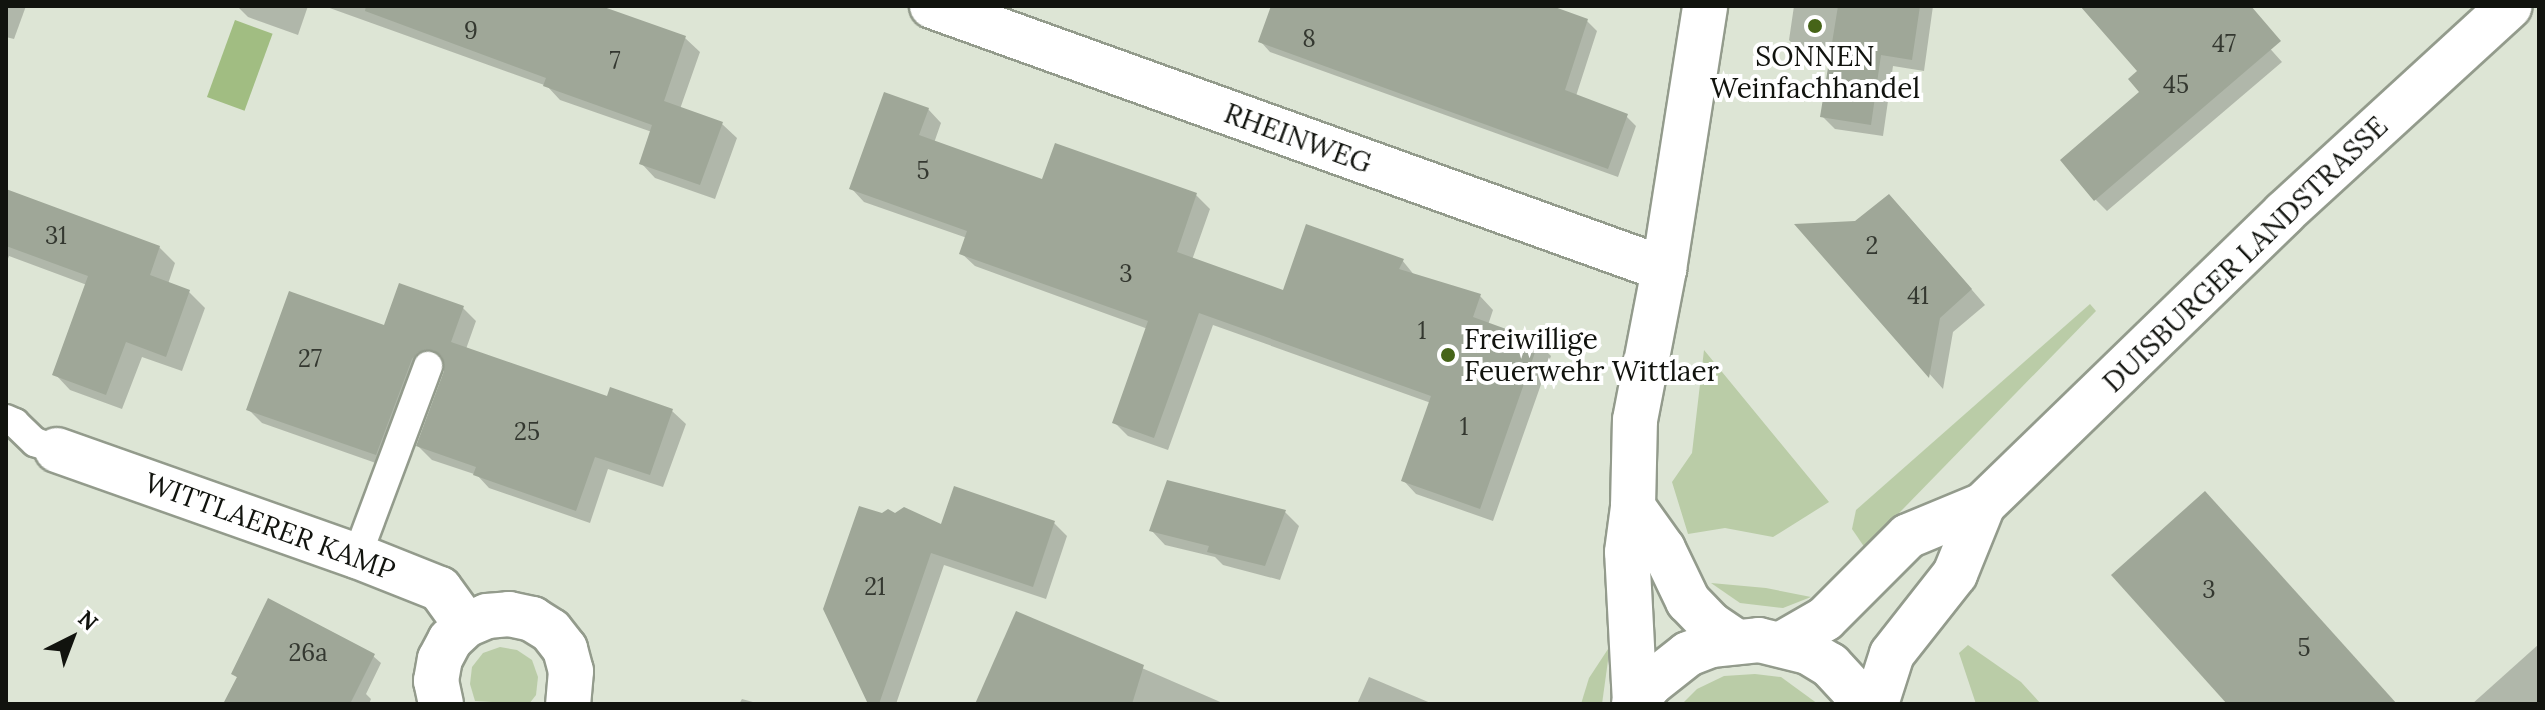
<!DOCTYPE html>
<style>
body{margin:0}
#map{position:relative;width:2545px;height:710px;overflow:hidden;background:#dde5d5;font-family:Lora,serif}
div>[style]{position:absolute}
.green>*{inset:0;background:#bacca7}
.water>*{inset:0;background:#a1bd82;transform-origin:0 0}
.shadow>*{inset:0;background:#0003}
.building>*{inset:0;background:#9fa798}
.roads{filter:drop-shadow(2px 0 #939b8c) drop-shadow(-2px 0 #939b8c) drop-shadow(0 2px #939b8c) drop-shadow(0 -2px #939b8c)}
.lane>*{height:28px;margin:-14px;padding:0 14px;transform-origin:14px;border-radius:14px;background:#fff}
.street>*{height:44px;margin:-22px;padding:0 22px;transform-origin:22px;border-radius:22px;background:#fff}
.secondary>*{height:44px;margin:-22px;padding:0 22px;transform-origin:22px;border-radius:22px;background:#fff}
.dots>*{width:22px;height:22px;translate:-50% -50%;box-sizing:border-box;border:4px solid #fff;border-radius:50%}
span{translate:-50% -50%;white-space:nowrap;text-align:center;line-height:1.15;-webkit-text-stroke:8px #fff;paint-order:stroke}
.number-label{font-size:24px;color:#343830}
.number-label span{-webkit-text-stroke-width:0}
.poi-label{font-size:28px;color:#11130e}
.left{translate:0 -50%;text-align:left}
.street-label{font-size:28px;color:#11130e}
.frame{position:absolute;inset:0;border:8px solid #11130e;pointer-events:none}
.north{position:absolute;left:32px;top:598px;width:80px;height:80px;-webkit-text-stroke:6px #fff;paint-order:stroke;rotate:42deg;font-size:22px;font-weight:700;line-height:32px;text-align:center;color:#11130e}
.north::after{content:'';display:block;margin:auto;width:28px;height:36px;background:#11130e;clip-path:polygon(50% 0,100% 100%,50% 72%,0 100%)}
</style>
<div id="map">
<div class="green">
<i style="clip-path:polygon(2090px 304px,2096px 311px,1865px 548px,1852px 529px,1856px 510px)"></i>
<i style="clip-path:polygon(1704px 350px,1829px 502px,1773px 537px,1725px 528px,1688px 534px,1672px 482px,1692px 453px)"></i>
<i style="clip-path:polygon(1711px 583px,1766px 588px,1811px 597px,1783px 608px,1740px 603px)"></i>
<i style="clip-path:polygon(1968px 645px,2021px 682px,2041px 704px,1976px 704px,1959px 653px)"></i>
<i style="clip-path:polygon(1610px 646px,1602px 704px,1581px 704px,1589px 678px)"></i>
<i style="clip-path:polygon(500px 647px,517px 650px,532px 660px,538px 677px,536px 695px,529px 704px,475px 701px,470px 684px,472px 667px,483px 653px)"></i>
<i style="clip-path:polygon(1755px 674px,1781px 677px,1818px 704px,1682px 704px,1697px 689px,1724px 676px)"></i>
</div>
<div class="water">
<i style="left:235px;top:20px;width:40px;height:82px;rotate:20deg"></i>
</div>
<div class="shadow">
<i style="clip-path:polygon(6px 6px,26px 6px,14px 39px,6px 37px)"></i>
<i style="clip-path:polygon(237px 6px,308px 6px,298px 35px,248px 17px)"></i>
<i style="clip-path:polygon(324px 6px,595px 6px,685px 38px,700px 52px,680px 109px,722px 124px,737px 138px,715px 199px,655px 178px,641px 163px,652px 132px,560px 100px,547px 86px)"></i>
<i style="clip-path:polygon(1274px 6px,1544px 6px,1587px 21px,1597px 31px,1576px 96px,1626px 116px,1636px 126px,1618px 177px,1270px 52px,1261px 42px)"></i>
<i style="clip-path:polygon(1794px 6px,1933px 6px,1924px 71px,1893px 66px,1883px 136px,1835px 129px,1822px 116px,1831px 57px,1801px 53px,1789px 40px)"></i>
<i style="clip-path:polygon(2083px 6px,2232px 6px,2282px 62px,2107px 211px,2095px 199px,2142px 92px,2140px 71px)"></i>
<i style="clip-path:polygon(928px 109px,941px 123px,934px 143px,1043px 182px,1196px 195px,1210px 209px,1192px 260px,1284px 293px,1402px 260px,1415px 276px,1480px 296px,1493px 310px,1488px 325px,1538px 343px,1551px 356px,1493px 521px,1416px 494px,1403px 480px,1431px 403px,1213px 325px,1168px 450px,1128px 436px,1115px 423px,1148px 329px,975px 266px,961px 253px,967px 238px,864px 202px,851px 188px)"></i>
<i style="clip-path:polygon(6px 191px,159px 247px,175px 263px,168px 284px,189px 292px,205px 308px,182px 371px,142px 357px,122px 409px,70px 390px,55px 374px,87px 285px,9px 256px,6px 264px)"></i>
<i style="clip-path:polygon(1903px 210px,1985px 305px,1953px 332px,1943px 389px,1798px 226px,1856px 223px)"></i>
<i style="clip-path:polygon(463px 308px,476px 321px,466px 349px,608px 398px,672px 411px,686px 424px,663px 487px,608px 469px,590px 523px,489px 488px,477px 475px,432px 460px,418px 446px,446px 371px,445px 363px,432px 365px,390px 468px,262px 423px,248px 409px,385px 328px)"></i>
<i style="clip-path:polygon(1285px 512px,1299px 526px,1280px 580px,1223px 565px,1215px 557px,1165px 545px,1151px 530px)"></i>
<i style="clip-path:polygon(1054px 523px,1067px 536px,1046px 599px,944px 565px,896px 704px,870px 704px,826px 609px,942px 527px)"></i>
<i style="clip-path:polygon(1017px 614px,1225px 704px,978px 704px)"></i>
<i style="clip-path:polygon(2539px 644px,2539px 704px,2472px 704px)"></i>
<i style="clip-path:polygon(373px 656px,381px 663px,366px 694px,371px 699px,369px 704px,225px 704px,238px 678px,233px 674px)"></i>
<i style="clip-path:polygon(1369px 677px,1433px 704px,1357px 704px)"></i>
<i style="clip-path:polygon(742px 699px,760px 704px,739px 704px)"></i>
</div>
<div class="building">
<i style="clip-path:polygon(366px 6px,601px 6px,686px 36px,664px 101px,723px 122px,700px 185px,639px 164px,652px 125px,543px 86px,546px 78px,365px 11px)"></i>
<i style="clip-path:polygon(1271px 6px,1552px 6px,1588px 19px,1565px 90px,1628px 114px,1608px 169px,1258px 42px)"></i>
<i style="clip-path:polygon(1838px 6px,1920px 6px,1912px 60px,1881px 55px,1871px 125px,1820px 117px)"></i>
<i style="clip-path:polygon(2080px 6px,2251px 6px,2281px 41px,2094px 201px,2060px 160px,2139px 92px,2128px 79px,2137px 71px)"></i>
<i style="clip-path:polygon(884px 92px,929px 108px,919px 135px,1042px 179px,1055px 143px,1197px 193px,1177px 252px,1283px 290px,1306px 224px,1404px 259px,1399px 269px,1481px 294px,1473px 317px,1539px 341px,1480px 509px,1401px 481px,1431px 396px,1199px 313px,1154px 438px,1112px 423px,1148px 321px,959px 254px,967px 231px,849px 189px)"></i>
<i style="clip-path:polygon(6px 189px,160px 246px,150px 275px,190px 290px,166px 357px,126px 342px,106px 395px,52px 375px,88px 276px,6px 246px)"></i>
<i style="clip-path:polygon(1889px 194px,1972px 289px,1940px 318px,1929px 378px,1794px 224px,1855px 221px)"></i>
<i style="clip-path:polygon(399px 283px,464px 306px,451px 342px,607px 396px,610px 387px,673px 409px,650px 475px,595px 457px,576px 511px,473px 475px,476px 467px,416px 446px,444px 371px,442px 356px,433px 350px,418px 352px,412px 359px,376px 455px,246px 410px,289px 291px,384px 325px)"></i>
<i style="clip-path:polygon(1167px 480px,1286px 510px,1265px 566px,1207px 552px,1209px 546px,1149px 531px)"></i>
<i style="clip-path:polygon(954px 486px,1055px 521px,1033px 587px,931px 553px,879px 704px,868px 704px,823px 609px,859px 506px,882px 513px,888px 509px,895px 513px,904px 507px,941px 524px)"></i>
<i style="clip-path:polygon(2205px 491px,2262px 554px,2397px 704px,2227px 704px,2111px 575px)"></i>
<i style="clip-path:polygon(268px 598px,375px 654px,350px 704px,223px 704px,237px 677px,231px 674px)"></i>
<i style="clip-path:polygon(1016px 611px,1144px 665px,1132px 704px,975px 704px)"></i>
</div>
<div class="roads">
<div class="lane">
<i style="left:6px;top:419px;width:10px;rotate:24deg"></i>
<i style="left:15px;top:423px;width:28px;rotate:44deg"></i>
<i style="left:35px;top:442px;width:23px;rotate:20deg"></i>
<i style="left:357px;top:556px;width:203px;rotate:-69.5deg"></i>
</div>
<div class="street">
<i style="left:932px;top:6px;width:778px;rotate:19.76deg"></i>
<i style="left:57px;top:450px;width:318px;rotate:19.5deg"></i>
<i style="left:357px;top:556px;width:89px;rotate:21.7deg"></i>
<i style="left:440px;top:589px;width:44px;rotate:54.2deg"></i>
<i style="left:1633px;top:507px;width:52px;rotate:54.5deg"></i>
<i style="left:1663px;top:549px;width:58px;rotate:64.3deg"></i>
<i style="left:1688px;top:601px;width:32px;rotate:46deg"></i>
<i style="left:1710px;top:624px;width:29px;rotate:34deg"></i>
<i style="left:1635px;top:703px;width:151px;rotate:-93deg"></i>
<i style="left:1627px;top:552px;width:45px;rotate:-82.4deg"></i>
<i style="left:1633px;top:507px;width:87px;rotate:-88.7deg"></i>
<i style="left:1635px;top:420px;width:154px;rotate:-79.1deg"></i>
<i style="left:1664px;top:269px;width:266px;rotate:-81.1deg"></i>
<i style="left:441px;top:704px;width:24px;rotate:-102deg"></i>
<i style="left:436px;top:681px;width:22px;rotate:-80deg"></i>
<i style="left:440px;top:659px;width:21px;rotate:-62deg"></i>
<i style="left:450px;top:640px;width:22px;rotate:-43deg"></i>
<i style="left:466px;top:625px;width:23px;rotate:-23deg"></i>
<i style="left:487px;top:616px;width:22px;rotate:-5deg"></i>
<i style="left:509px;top:614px;width:24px;rotate:12deg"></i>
<i style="left:532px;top:619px;width:22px;rotate:32deg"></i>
<i style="left:551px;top:631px;width:23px;rotate:52deg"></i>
<i style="left:565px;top:649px;width:23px;rotate:75deg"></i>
<i style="left:571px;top:671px;width:33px;rotate:95deg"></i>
</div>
<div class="secondary">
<i style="left:1783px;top:643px;width:48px;rotate:-29.7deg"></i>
<i style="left:1825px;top:619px;width:117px;rotate:-45deg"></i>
<i style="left:1908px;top:536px;width:81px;rotate:-22.5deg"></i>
<i style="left:1983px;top:505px;width:419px;rotate:-44.1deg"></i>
<i style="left:2284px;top:213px;width:306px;rotate:-42.5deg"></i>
<i style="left:1634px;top:704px;width:26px;rotate:-51deg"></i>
<i style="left:1650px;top:684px;width:48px;rotate:-38.3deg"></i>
<i style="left:1688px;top:654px;width:25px;rotate:-21deg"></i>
<i style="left:1711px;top:645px;width:48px;rotate:-5.9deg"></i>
<i style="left:1759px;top:640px;width:50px;rotate:13.8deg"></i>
<i style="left:1808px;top:652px;width:26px;rotate:31deg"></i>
<i style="left:1830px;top:665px;width:53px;rotate:47.3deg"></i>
<i style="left:1876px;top:704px;width:52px;rotate:-72.3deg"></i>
<i style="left:1892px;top:654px;width:102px;rotate:-51.8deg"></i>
<i style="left:1955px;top:574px;width:74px;rotate:-67.9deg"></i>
</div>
</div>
<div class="dots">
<i style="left:1815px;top:26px;background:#466418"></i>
<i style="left:1448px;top:355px;background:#466418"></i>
</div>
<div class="number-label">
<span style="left:471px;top:31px">9</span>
<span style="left:1309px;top:39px">8</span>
<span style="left:2224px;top:44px">47</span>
<span style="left:615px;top:61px">7</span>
<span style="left:2176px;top:85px">45</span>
<span style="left:923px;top:171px">5</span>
<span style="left:56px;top:236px">31</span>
<span style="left:1872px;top:246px">2</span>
<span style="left:1126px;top:274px">3</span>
<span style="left:1918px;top:296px">41</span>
<span style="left:1422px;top:331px">1</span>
<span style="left:310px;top:359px">27</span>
<span style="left:1464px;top:427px">1</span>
<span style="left:527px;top:432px">25</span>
<span style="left:875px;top:587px">21</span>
<span style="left:2209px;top:590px">3</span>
<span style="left:2304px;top:648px">5</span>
<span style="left:308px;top:653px">26a</span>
</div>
<div class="poi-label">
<span style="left:1815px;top:72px">SONNEN<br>Weinfachhandel</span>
<span class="left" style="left:1464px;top:355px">Freiwillige<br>Feuerwehr Wittlaer</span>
</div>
<div class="street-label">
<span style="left:1298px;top:138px;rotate:20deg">RHEINWEG</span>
<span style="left:2245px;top:254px;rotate:-44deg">DUISBURGER LANDSTRASSE</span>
<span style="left:270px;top:526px;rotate:20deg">WITTLAERER KAMP</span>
</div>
<div class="frame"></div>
<div class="north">N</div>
</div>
